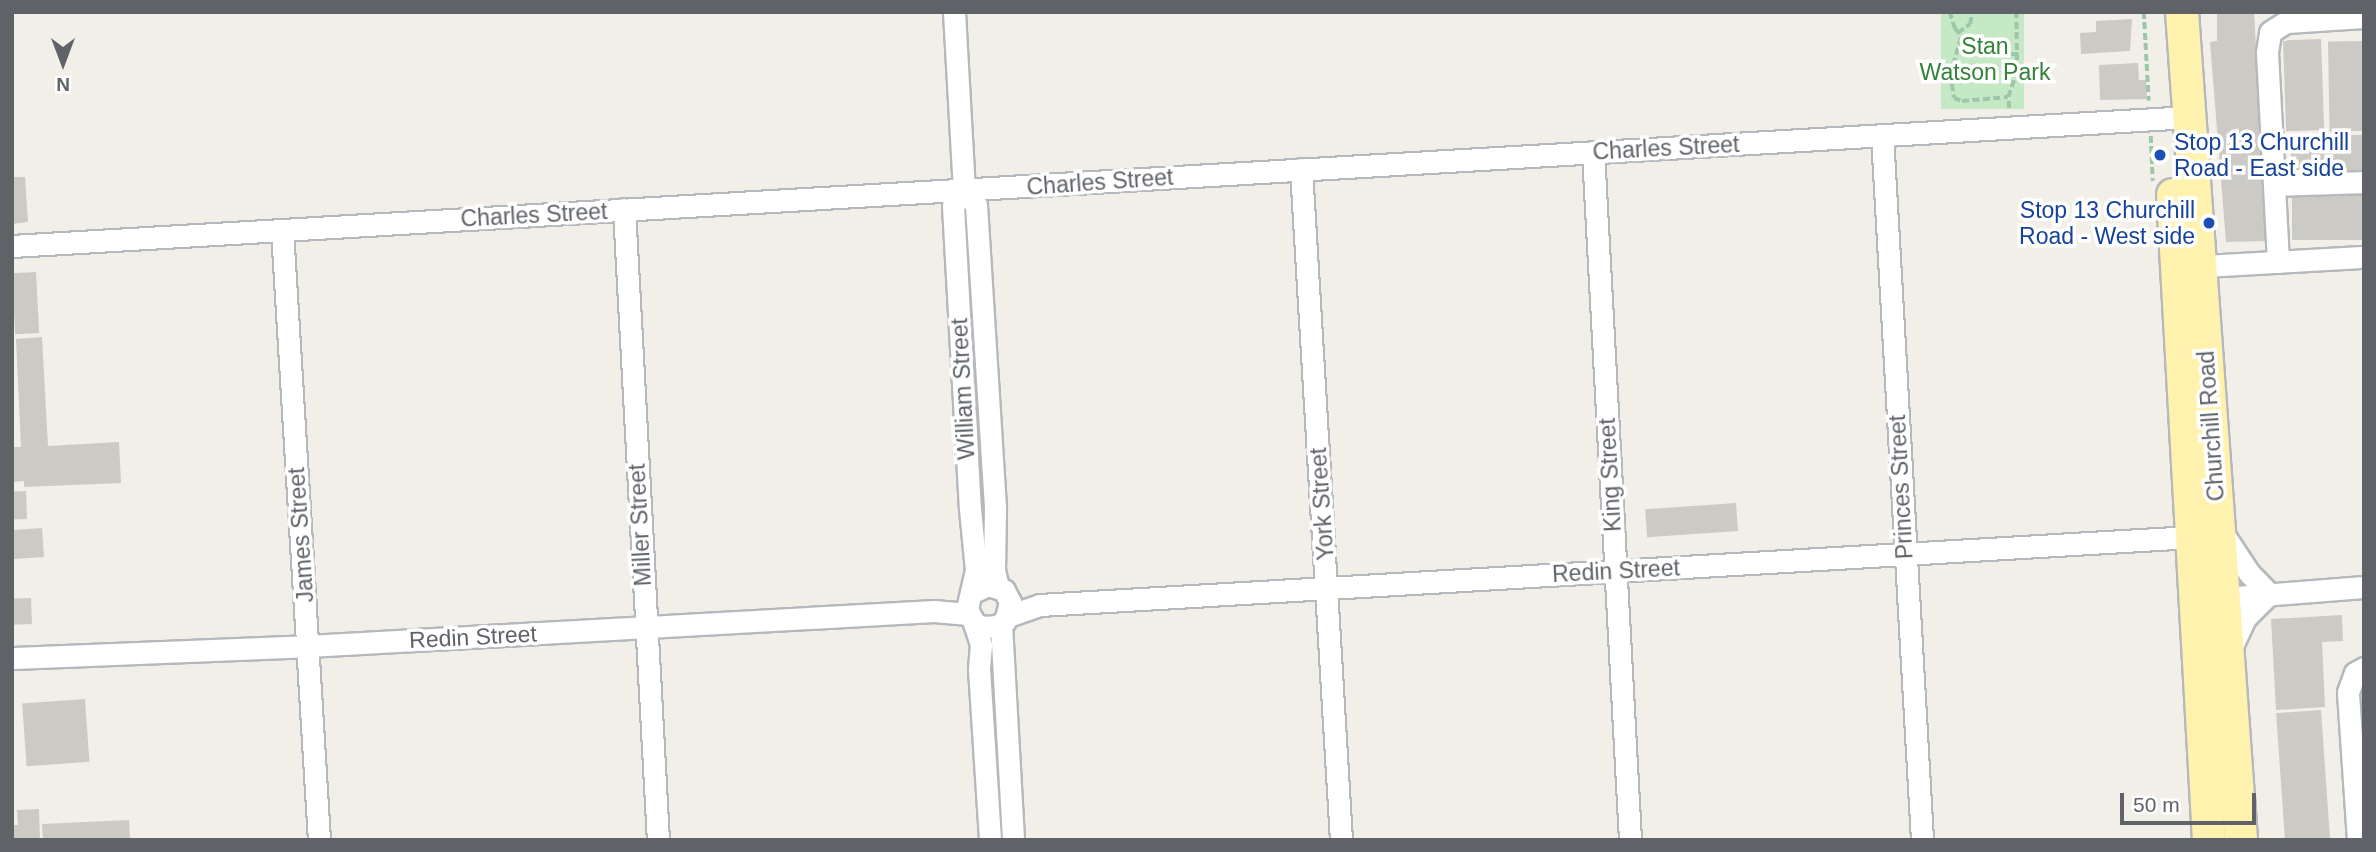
<!DOCTYPE html>
<style>
body{margin:0}
#map{position:relative;width:2376px;height:852px;overflow:hidden;background:#f1efe8;font-family:Arial,sans-serif}
div>[style]{position:absolute}
.green>*{inset:0;background:#c5e8c5;transform-origin:0 0}
.building>*{inset:0;background:#cccac5;transform-origin:0 0}
.path>*{height:3.5px;margin-top:-1.75px;transform-origin:0;background:repeating-linear-gradient(90deg,#9cc7a9 0 7px,transparent 0 10.5px)}
.roads{filter:drop-shadow(2px 0 #b5b8bc) drop-shadow(-2px 0 #b5b8bc) drop-shadow(0 2px #b5b8bc) drop-shadow(0 -2px #b5b8bc)}
.minor>*{height:21px;margin:-10.5px;padding:0 10.5px;transform-origin:10.5px;border-radius:10.5px;background:#fff}
.primary>*{height:32px;margin:-16px;padding:0 16px;transform-origin:16px;border-radius:16px;background:#fff2af}
.dots>*{width:19px;height:19px;translate:-50% -50%;box-sizing:border-box;border:4px solid #fff;border-radius:50%}
span{translate:-50% -50%;white-space:nowrap;text-align:center;line-height:1.15;-webkit-text-stroke:7px #fff;paint-order:stroke}
.park-label{font-size:23px;color:#348238}
.transit-label{font-size:23px;color:#164399}
.left{translate:0 -50%;text-align:left}
.right{translate:-100% -50%;text-align:right}
.street-label{font-size:23px;color:#5f6368}
.frame{position:absolute;inset:0;border:14px solid #5f6368;pointer-events:none}
.north{position:absolute;left:28px;top:28px;width:70px;height:70px;-webkit-text-stroke:5px #fff;paint-order:stroke;rotate:180deg;font-size:19px;font-weight:700;line-height:28px;text-align:center;color:#5f6368}
.north::after{content:'';display:block;margin:auto;width:24px;height:32px;background:#5f6368;clip-path:polygon(50% 0,100% 100%,50% 72%,0 100%)}
.scale{position:absolute;left:2120px;top:793px;width:136px;height:32px;box-sizing:border-box;border:4px solid #5f6368;border-top:0;padding-left:9px;font-size:21px;line-height:24px;white-space:nowrap;color:#5f6368;-webkit-text-stroke:5px #fff;paint-order:stroke}
</style>
<div id="map">
<div class="green">
<i style="left:1941px;top:12px;width:83px;height:97px"></i>
</div>
<div class="building">
<i style="clip-path:polygon(2217px 12px,2254px 12px,2267px 241px,2226px 242px,2210px 42px,2217px 41px)"></i>
<i style="clip-path:polygon(2132px 19px,2130px 51px,2081px 54px,2080px 33px,2096px 32px,2096px 21px)"></i>
<i style="left:2321px;top:39px;width:91px;height:38px;rotate:88deg"></i>
<i style="left:2363px;top:41px;width:90px;height:35px;rotate:89deg"></i>
<i style="clip-path:polygon(2138px 63px,2139px 80px,2146px 80px,2147px 99px,2100px 100px,2099px 65px)"></i>
<i style="left:2364px;top:135px;width:36px;height:73px;rotate:90deg"></i>
<i style="clip-path:polygon(12px 177px,25px 177px,28px 222px,12px 224px)"></i>
<i style="left:2364px;top:189px;width:51px;height:72px;rotate:90deg"></i>
<i style="left:36px;top:272px;width:61px;height:24px;rotate:87deg"></i>
<i style="clip-path:polygon(42px 337px,48px 446px,119px 442px,121px 483px,24px 487px,24px 481px,12px 482px,12px 447px,21px 447px,16px 339px)"></i>
<i style="left:26px;top:491px;width:28px;height:14px;rotate:88deg"></i>
<i style="left:1736px;top:503px;width:28px;height:91px;rotate:86deg"></i>
<i style="left:42px;top:528px;width:29px;height:30px;rotate:86deg"></i>
<i style="left:31px;top:598px;width:26px;height:19px;rotate:88deg"></i>
<i style="clip-path:polygon(2342px 615px,2343px 641px,2322px 642px,2325px 707px,2276px 710px,2271px 619px)"></i>
<i style="left:85px;top:699px;width:63px;height:63px;rotate:86deg"></i>
<i style="left:2321px;top:710px;width:130px;height:45px;rotate:86deg"></i>
<i style="clip-path:polygon(39px 809px,40px 840px,12px 840px,12px 825px,18px 825px,17px 810px)"></i>
<i style="clip-path:polygon(129px 820px,130px 840px,43px 840px,42px 824px)"></i>
</div>
<div class="path">
<i style="left:1950px;top:12px;width:17px;rotate:73deg"></i>
<i style="left:1955px;top:28px;width:25px;rotate:53deg"></i>
<i style="left:1970px;top:48px;width:21px;rotate:19deg"></i>
<i style="left:1990px;top:55px;width:28px;rotate:-2deg"></i>
<i style="left:2144px;top:12px;width:89px;rotate:86.8deg"></i>
<i style="left:1958px;top:33px;width:15px;rotate:-37deg"></i>
<i style="left:1970px;top:24px;width:12px;rotate:-81deg"></i>
<i style="left:1961px;top:38px;width:37px;rotate:106deg"></i>
<i style="left:1951px;top:74px;width:24px;rotate:83deg"></i>
<i style="left:1954px;top:98px;width:9px;rotate:21deg"></i>
<i style="left:1962px;top:101px;width:46px;rotate:-5deg"></i>
<i style="left:2009px;top:108px;width:11px;rotate:-95deg"></i>
<i style="left:2008px;top:97px;width:28px;rotate:-71deg"></i>
<i style="left:2017px;top:71px;width:59px;rotate:-91deg"></i>
<i style="left:2151px;top:136px;width:45px;rotate:87.5deg"></i>
</div>
<div class="roads">
<div class="minor">
<i style="left:954px;top:12px;width:178px;rotate:86.8deg"></i>
<i style="left:964px;top:190px;width:19px;rotate:51deg"></i>
<i style="left:976px;top:205px;width:304px;rotate:86.4deg"></i>
<i style="left:995px;top:508px;width:62px;rotate:90.9deg"></i>
<i style="left:994px;top:570px;width:17px;rotate:77deg"></i>
<i style="left:1882px;top:135px;width:706px;rotate:86.75deg"></i>
<i style="left:1593px;top:152px;width:689px;rotate:86.92deg"></i>
<i style="left:1301px;top:169px;width:672px;rotate:86.59deg"></i>
<i style="left:2274px;top:185px;width:90px;rotate:-1.9deg"></i>
<i style="left:964px;top:190px;width:19px;rotate:125deg"></i>
<i style="left:953px;top:206px;width:303px;rotate:86.8deg"></i>
<i style="left:970px;top:509px;width:61px;rotate:84.4deg"></i>
<i style="left:976px;top:570px;width:40px;rotate:103deg"></i>
<i style="left:967px;top:609px;width:16px;rotate:63deg"></i>
<i style="left:974px;top:623px;width:10px;rotate:24deg"></i>
<i style="left:983px;top:627px;width:14px;rotate:-4deg"></i>
<i style="left:997px;top:626px;width:9px;rotate:-32deg"></i>
<i style="left:1005px;top:621px;width:20px;rotate:-75deg"></i>
<i style="left:1010px;top:602px;width:13px;rotate:-117deg"></i>
<i style="left:1004px;top:590px;width:17px;rotate:-163deg"></i>
<i style="left:988px;top:585px;width:17px;rotate:155deg"></i>
<i style="left:624px;top:209px;width:632px;rotate:86.92deg"></i>
<i style="left:282px;top:230px;width:611px;rotate:86.53deg"></i>
<i style="left:12px;top:246px;width:2180px;rotate:-3.39deg"></i>
<i style="left:2278px;top:262px;width:210px;rotate:-93deg"></i>
<i style="left:2267px;top:52px;width:20px;rotate:-81deg"></i>
<i style="left:2270px;top:32px;width:19px;rotate:-32deg"></i>
<i style="left:2286px;top:22px;width:78px;rotate:-3.7deg"></i>
<i style="left:2189px;top:267px;width:175px;rotate:-3.3deg"></i>
<i style="left:2220px;top:529px;width:53px;rotate:56.6deg"></i>
<i style="left:2249px;top:573px;width:29px;rotate:46deg"></i>
<i style="left:2269px;top:594px;width:34px;rotate:135deg"></i>
<i style="left:2245px;top:618px;width:35px;rotate:115deg"></i>
<i style="left:2211px;top:599px;width:153px;rotate:-4.5deg"></i>
<i style="left:1008px;top:616px;width:34px;rotate:-19deg"></i>
<i style="left:1040px;top:605px;width:1153px;rotate:-3.38deg"></i>
<i style="left:974px;top:623px;width:23px;rotate:72deg"></i>
<i style="left:981px;top:645px;width:24px;rotate:95deg"></i>
<i style="left:979px;top:669px;width:171px;rotate:86.3deg"></i>
<i style="left:1001px;top:624px;width:216px;rotate:86.8deg"></i>
<i style="left:12px;top:658px;width:296px;rotate:-2.3deg"></i>
<i style="left:308px;top:646px;width:627px;rotate:-3.2deg"></i>
<i style="left:934px;top:611px;width:34px;rotate:5deg"></i>
<i style="left:2358px;top:840px;width:148px;rotate:-93.9deg"></i>
<i style="left:2348px;top:692px;width:20px;rotate:-70deg"></i>
<i style="left:2355px;top:673px;width:10px;rotate:-29deg"></i>
</div>
<div class="primary">
<i style="left:2182px;top:12px;width:830px;rotate:85.92deg"></i>
<i style="left:2173px;top:195px;width:646px;rotate:86.81deg"></i>
</div>
</div>
<div class="dots">
<i style="left:2160px;top:155px;background:#1a4fb4"></i>
<i style="left:2209px;top:223px;background:#1a4fb4"></i>
</div>
<div class="park-label">
<span style="left:1985px;top:59px">Stan<br>Watson Park</span>
</div>
<div class="transit-label">
<span class="left" style="left:2174px;top:155px">Stop 13 Churchill<br>Road - East side</span>
<span class="right" style="left:2195px;top:223px">Stop 13 Churchill<br>Road - West side</span>
</div>
<div class="street-label">
<span style="left:1666px;top:148px;rotate:-3deg">Charles Street</span>
<span style="left:1100px;top:182px;rotate:-4deg">Charles Street</span>
<span style="left:534px;top:215px;rotate:-3deg">Charles Street</span>
<span style="left:963px;top:389px;rotate:-93deg">William Street</span>
<span style="left:2211px;top:426px;rotate:-94deg">Churchill Road</span>
<span style="left:1610px;top:475px;rotate:-93deg">King Street</span>
<span style="left:1901px;top:487px;rotate:-93deg">Princes Street</span>
<span style="left:1322px;top:504px;rotate:-94deg">York Street</span>
<span style="left:640px;top:525px;rotate:-93deg">Miller Street</span>
<span style="left:301px;top:535px;rotate:-94deg">James Street</span>
<span style="left:1616px;top:571px;rotate:-3deg">Redin Street</span>
<span style="left:473px;top:637px;rotate:-3deg">Redin Street</span>
</div>
<div class="frame"></div>
<div class="north">N</div>
<div class="scale">50 m</div>
</div>
